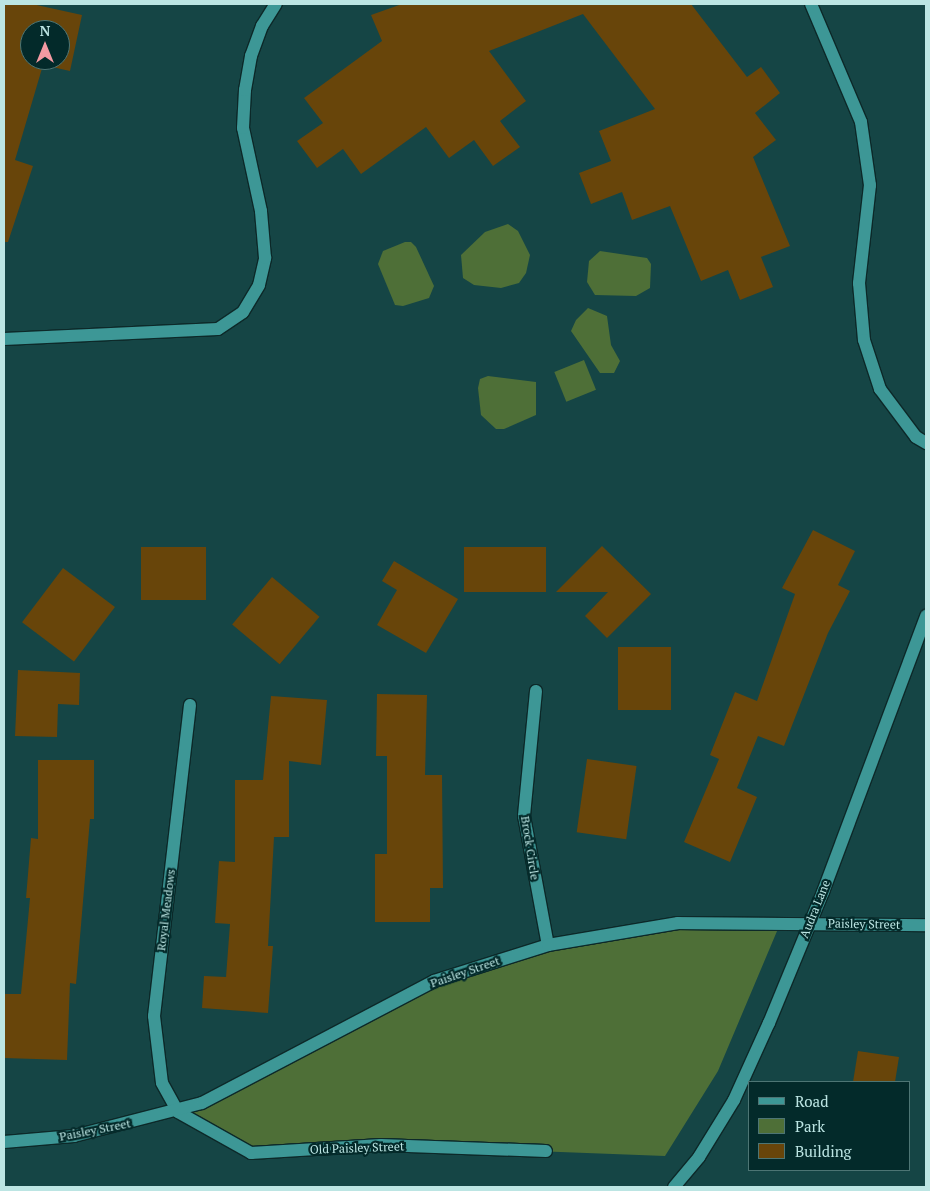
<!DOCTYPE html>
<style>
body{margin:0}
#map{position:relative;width:930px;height:1191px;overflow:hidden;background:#154545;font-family:"PT Serif",serif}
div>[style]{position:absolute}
.green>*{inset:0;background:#4e6f37;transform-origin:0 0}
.building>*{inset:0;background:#68450a;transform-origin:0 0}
.roads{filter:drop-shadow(1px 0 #0d2929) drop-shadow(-1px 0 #0d2929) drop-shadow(0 1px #0d2929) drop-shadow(0 -1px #0d2929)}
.minor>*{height:12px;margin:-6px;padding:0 6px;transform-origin:6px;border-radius:6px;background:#3d9796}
span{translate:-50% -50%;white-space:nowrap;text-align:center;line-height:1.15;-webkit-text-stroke:4.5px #032a2a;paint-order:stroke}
.street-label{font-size:12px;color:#bce5e3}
.frame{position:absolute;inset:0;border:5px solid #bce5e3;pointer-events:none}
.legend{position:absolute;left:748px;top:1081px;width:162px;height:90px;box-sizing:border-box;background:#032a2a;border:1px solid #4d7574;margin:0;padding:6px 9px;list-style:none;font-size:15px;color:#bce5e3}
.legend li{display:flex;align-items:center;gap:10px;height:25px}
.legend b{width:25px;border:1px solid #4d7574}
.north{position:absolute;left:20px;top:20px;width:50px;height:50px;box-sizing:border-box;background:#032a2a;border:1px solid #4d7574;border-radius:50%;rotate:0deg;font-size:14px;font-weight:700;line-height:20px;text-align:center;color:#bce5e3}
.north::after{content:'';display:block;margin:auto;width:18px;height:22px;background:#f49aa2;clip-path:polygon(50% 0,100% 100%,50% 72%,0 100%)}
</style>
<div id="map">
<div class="green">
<i style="clip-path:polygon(508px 224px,518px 231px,530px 255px,526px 273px,519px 283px,501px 288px,474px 285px,463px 278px,461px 255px,485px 232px)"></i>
<i style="clip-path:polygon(405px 242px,411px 242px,416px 247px,434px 286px,429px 298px,403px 306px,395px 305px,378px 264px,383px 251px)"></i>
<i style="clip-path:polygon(600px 251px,647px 258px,651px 264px,650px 288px,636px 296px,595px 295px,587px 282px,589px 261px)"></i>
<i style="clip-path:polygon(588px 308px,607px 316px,611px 345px,620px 361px,614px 373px,600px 373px,571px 331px,576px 320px)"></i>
<i style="left:584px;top:360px;width:32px;height:32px;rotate:68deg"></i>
<i style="clip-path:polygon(488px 376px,536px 382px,536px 415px,504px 429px,496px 429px,481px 415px,478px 388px,480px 379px)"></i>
<i style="clip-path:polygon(678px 923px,780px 924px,718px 1071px,665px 1156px,381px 1145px,251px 1153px,178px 1112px,434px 981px,548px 945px)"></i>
</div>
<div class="building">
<i style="clip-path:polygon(evenodd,4px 4px,32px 4px,82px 15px,70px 71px,43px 65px,15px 160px,33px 166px,8px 242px,4px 242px,4px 4px,30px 30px,60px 30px,60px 60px,30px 60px,30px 30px)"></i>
<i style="clip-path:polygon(402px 4px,691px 4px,747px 77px,761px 67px,780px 93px,755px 113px,776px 140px,753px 157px,790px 246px,761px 257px,773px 287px,740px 300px,728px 270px,701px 281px,670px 206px,632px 220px,622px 192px,591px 204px,579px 173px,611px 161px,599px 131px,655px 109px,583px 14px,489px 51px,526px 101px,500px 121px,520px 147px,493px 166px,474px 140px,449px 158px,426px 127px,361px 174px,343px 149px,317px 168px,297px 141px,323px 123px,304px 98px,382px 41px,371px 15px)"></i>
<i style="clip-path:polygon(813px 530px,855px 551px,838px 585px,850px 591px,828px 633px,784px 746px,758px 736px,737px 788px,757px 797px,730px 862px,684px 842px,719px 759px,710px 755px,735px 692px,757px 701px,795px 594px,782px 588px)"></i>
<i style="clip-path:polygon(602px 546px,651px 594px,607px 638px,585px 616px,608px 592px,556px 592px)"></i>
<i style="left:141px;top:547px;width:65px;height:53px"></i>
<i style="left:464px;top:547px;width:82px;height:45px"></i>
<i style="clip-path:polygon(394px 561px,458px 599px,426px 653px,377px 625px,397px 590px,382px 581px)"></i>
<i style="left:63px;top:568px;width:65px;height:68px;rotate:37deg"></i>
<i style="left:272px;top:577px;width:62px;height:62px;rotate:40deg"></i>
<i style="left:618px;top:647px;width:53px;height:63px"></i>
<i style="clip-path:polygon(18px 670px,80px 673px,79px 705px,58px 704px,57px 737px,15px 736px)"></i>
<i style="clip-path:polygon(377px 694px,427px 695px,425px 775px,442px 775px,443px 888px,430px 888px,430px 922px,375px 922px,375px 854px,387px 854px,387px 756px,376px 756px)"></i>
<i style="clip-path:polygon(271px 696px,327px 700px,321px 765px,289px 761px,289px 837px,274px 837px,268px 946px,273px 946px,268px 1013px,202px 1008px,204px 976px,226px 977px,230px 924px,215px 923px,219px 861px,235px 862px,235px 780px,263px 780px)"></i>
<i style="left:587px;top:759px;width:50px;height:74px;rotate:8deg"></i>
<i style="clip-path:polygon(38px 760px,94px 760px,94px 819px,90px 819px,76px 984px,70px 983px,67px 1060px,4px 1058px,4px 994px,21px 994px,30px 898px,26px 898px,31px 838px,38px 839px)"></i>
<i style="clip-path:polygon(858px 1051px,899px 1057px,895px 1082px,853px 1082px)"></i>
</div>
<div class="roads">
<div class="minor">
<i style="left:811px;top:4px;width:128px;rotate:67deg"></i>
<i style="left:861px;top:122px;width:64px;rotate:81.9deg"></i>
<i style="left:870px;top:185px;width:99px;rotate:96.4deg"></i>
<i style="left:859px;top:283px;width:57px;rotate:85deg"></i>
<i style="left:864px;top:340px;width:52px;rotate:71.9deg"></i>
<i style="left:880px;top:389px;width:60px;rotate:53.1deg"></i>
<i style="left:916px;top:437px;width:12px;rotate:31deg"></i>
<i style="left:4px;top:339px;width:214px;rotate:-2.7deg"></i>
<i style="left:218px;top:329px;width:30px;rotate:-34deg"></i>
<i style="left:243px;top:312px;width:31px;rotate:-59deg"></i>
<i style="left:259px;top:285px;width:28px;rotate:-77deg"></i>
<i style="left:265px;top:258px;width:47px;rotate:-94.9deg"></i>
<i style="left:261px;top:211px;width:85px;rotate:-102.2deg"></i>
<i style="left:243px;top:128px;width:38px;rotate:-87deg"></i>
<i style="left:245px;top:90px;width:35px;rotate:-80deg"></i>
<i style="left:251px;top:56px;width:32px;rotate:-70deg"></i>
<i style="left:262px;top:26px;width:26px;rotate:-58deg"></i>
<i style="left:536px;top:691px;width:126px;rotate:95.5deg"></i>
<i style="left:524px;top:816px;width:131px;rotate:79.5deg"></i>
<i style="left:190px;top:705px;width:313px;rotate:96.6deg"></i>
<i style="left:154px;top:1016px;width:67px;rotate:83.2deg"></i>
<i style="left:162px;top:1083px;width:33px;rotate:61deg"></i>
<i style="left:178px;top:1112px;width:84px;rotate:29.3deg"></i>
<i style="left:251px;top:1153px;width:130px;rotate:-3.5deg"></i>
<i style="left:381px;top:1145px;width:165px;rotate:2.1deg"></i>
<i style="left:4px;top:1142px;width:70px;rotate:-4.9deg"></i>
<i style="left:74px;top:1136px;width:132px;rotate:-14.5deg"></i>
<i style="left:202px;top:1103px;width:262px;rotate:-27.7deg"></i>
<i style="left:434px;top:981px;width:120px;rotate:-17.5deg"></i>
<i style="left:548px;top:945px;width:132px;rotate:-9.6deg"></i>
<i style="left:678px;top:923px;width:248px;rotate:0.5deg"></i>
<i style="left:674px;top:1187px;width:39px;rotate:-50deg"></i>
<i style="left:699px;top:1157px;width:67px;rotate:-58.4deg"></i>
<i style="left:734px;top:1100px;width:85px;rotate:-65.6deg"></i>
<i style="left:769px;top:1023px;width:142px;rotate:-67.6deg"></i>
<i style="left:823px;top:892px;width:295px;rotate:-69.5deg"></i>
</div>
</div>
<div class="street-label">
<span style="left:530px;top:848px;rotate:81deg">Brock Circle</span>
<span style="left:815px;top:909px;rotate:-68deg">Audra Lane</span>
<span style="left:166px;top:910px;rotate:-83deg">Royal Meadows</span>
<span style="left:864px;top:924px;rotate:1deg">Paisley Street</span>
<span style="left:465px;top:972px;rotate:-19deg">Paisley Street</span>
<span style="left:95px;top:1130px;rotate:-11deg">Paisley Street</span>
<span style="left:357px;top:1148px;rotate:-2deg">Old Paisley Street</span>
</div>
<div class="frame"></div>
<ul class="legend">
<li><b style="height:6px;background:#3d9796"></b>Road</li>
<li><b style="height:14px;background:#4e6f37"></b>Park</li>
<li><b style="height:14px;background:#68450a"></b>Building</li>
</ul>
<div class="north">N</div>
</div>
